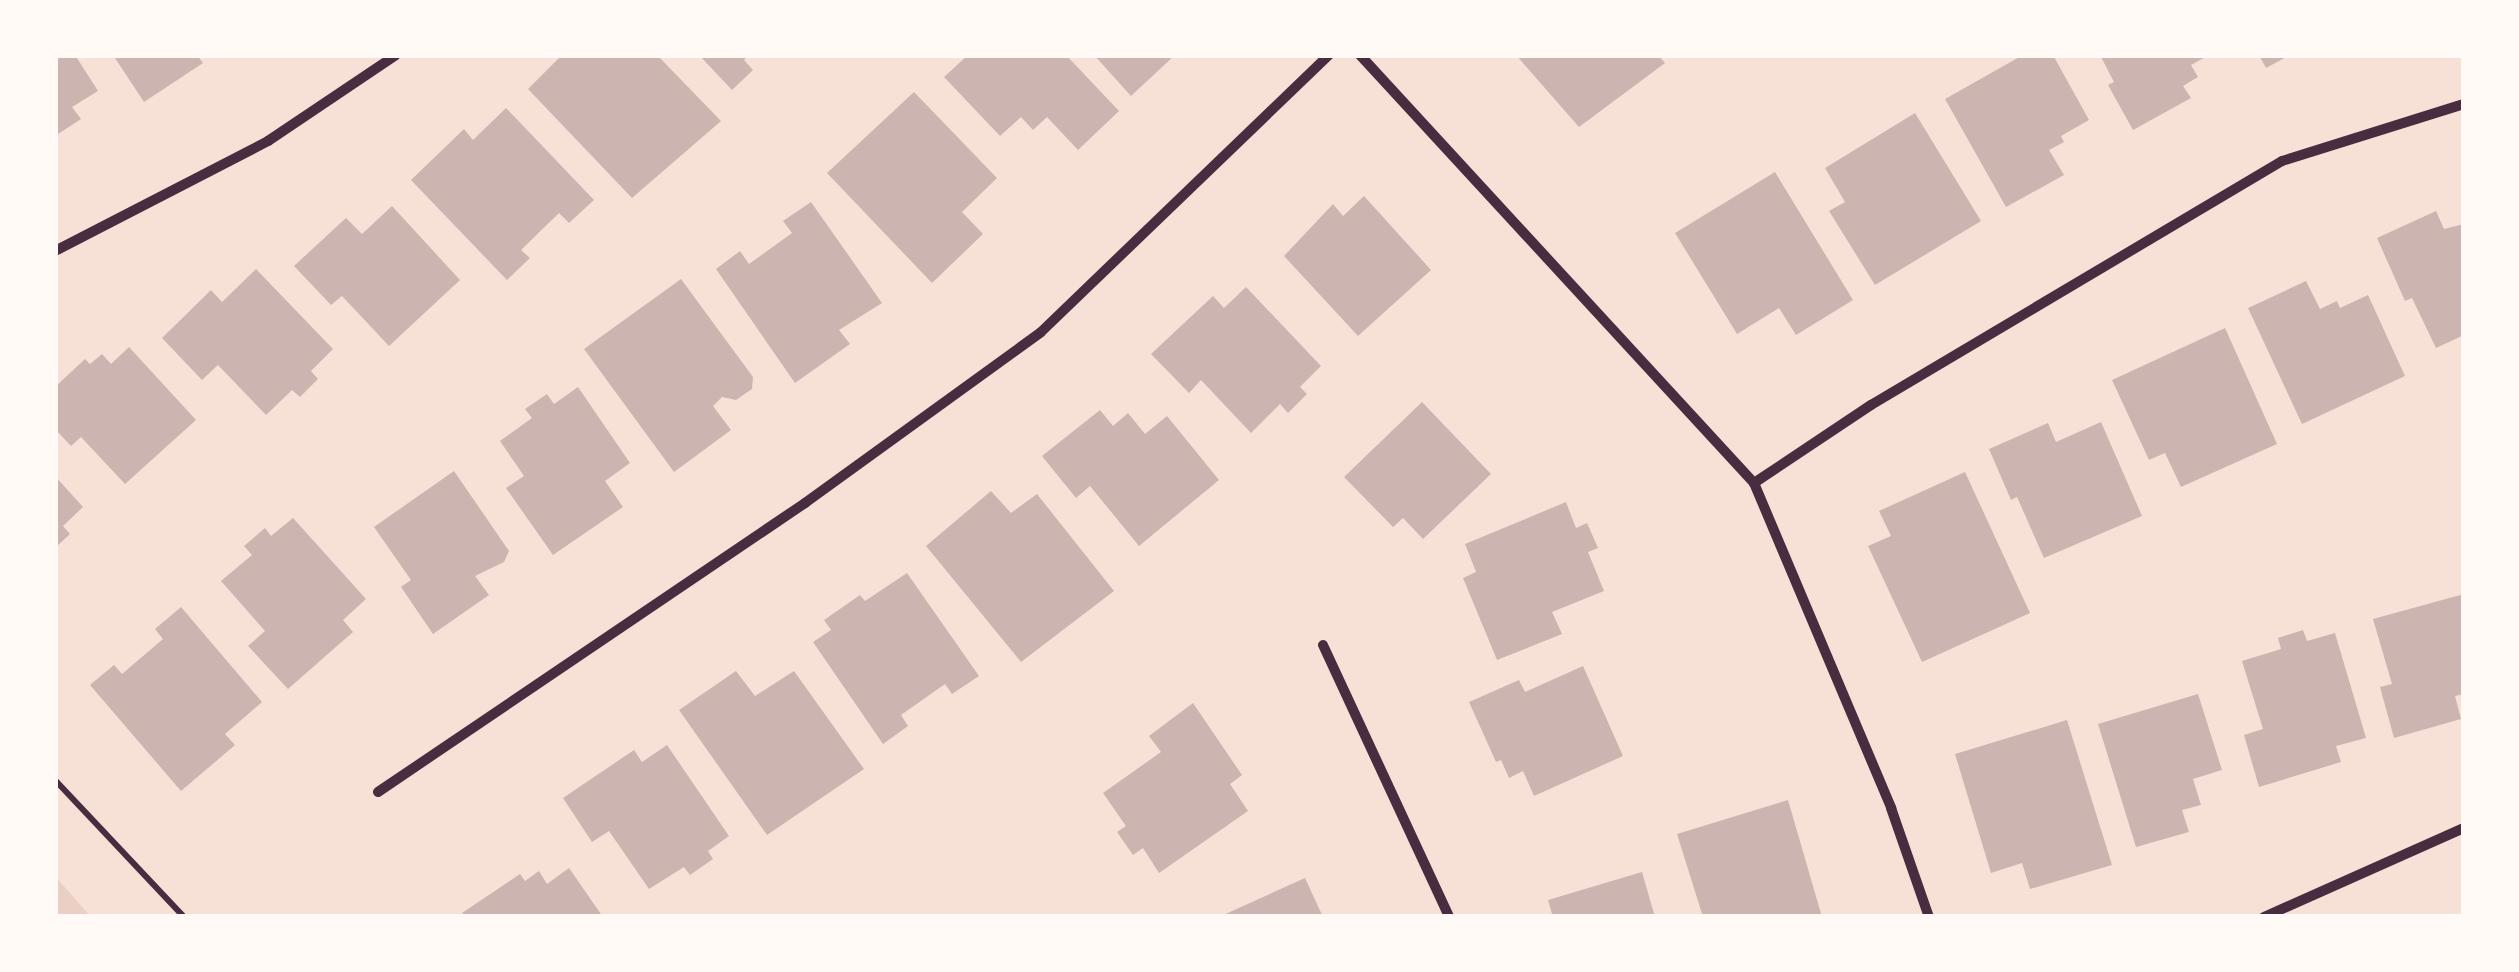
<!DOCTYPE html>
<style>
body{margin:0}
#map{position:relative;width:2519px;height:972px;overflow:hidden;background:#f7e1d7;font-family:"Exo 2",sans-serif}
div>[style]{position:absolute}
.green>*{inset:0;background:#ebcfc5}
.building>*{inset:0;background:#ccb4b1}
.path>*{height:6px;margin:-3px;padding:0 3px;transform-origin:3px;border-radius:3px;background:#4a2c40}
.minor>*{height:10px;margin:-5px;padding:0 5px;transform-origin:5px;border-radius:5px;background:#4a2c40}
span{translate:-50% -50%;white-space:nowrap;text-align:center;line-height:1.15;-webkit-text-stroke:8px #fffaf5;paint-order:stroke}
.frame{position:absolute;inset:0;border:58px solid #fffaf5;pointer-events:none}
</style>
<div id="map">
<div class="green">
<i style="clip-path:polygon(55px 876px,91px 917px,55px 917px)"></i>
</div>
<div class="building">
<i style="clip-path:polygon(55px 55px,75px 55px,98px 91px,72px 107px,81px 119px,55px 136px)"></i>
<i style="clip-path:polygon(113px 55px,197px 55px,203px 63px,144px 102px)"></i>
<i style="clip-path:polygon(562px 55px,657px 55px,721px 121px,632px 198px,528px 89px)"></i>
<i style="clip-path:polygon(699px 55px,749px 55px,744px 60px,753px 70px,732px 90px)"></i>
<i style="clip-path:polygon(968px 55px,1066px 55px,1119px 111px,1078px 150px,1047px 117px,1033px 130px,1021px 117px,1000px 136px,944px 77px)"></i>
<i style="clip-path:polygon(1094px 55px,1175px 55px,1131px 96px)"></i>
<i style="clip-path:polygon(1516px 55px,1658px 55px,1665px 63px,1579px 127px)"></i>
<i style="clip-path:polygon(2023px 55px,2053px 55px,2089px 120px,2061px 136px,2064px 142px,2049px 150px,2064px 175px,2006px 207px,1945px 99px)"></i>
<i style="clip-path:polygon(2100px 55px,2209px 55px,2191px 65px,2198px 77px,2183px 86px,2191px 98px,2133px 130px,2108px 85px,2114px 82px)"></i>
<i style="clip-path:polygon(2259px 55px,2290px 55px,2266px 68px)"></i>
<i style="clip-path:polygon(914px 92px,997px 178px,962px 212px,983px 234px,932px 283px,827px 173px)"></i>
<i style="clip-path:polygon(506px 108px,594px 200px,569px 223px,559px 213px,521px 250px,530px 258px,507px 280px,411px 180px,464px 129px,473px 140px)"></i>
<i style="clip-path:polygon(1915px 113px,1981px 221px,1875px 285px,1829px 211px,1845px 202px,1825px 168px)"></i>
<i style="clip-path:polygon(1775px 172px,1853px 300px,1796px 335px,1779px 308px,1737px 334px,1675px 233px)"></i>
<i style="clip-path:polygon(1364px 196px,1431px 270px,1358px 336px,1284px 256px,1333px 204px,1343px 216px)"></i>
<i style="clip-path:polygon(811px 202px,882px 303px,839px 330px,850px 344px,795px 383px,716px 269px,740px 251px,749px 264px,792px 233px,783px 221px)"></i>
<i style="clip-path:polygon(392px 206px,460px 280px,389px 346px,342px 296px,331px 305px,294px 266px,346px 218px,362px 234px)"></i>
<i style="clip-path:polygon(2436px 211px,2444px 229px,2464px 224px,2464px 335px,2436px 348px,2412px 298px,2405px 301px,2377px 238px)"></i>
<i style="clip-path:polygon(256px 269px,333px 349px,311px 371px,318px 379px,300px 397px,292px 390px,266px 415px,218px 365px,202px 380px,162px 338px,211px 290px,222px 302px)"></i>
<i style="clip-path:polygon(681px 279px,753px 377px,752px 389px,736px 400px,722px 397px,713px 406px,731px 430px,674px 472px,584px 349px)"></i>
<i style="clip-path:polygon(2306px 281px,2320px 309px,2337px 301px,2340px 308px,2368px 295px,2405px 376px,2302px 424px,2248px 308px)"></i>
<i style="clip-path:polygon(1246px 287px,1321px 366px,1300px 387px,1307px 394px,1288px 413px,1280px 404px,1251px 433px,1201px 380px,1189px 393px,1151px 354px,1213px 296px,1224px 308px)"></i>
<i style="clip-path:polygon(2225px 328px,2277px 444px,2181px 487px,2165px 453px,2149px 460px,2112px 380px)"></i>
<i style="clip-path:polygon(129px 347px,196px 420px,125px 484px,81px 437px,71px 446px,55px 429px,55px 387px,85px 359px,90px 364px,102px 354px,111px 364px)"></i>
<i style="clip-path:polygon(578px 387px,630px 463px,605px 481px,623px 507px,553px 555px,506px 488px,524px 476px,500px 441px,532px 418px,525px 409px,547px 394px,554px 404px)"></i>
<i style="clip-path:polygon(1422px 402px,1491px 474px,1423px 539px,1403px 518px,1393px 527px,1344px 477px)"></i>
<i style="clip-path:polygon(1100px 410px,1113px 426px,1128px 413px,1145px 434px,1167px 416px,1219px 480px,1139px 546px,1090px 486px,1076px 498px,1042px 456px)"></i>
<i style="clip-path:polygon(2101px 422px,2142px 516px,2044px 558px,2017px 497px,2011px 500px,1989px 449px,2048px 423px,2056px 442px)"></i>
<i style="clip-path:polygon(454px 471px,509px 551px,504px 562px,475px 576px,489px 595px,433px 634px,401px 587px,411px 580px,374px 527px)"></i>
<i style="clip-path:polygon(1965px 472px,2030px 613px,1922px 662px,1868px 546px,1891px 536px,1879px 511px)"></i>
<i style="clip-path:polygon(55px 476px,83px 507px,63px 526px,70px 534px,55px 548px)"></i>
<i style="clip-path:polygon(991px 491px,1011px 513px,1037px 494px,1114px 591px,1021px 662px,926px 546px)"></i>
<i style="clip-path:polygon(1566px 502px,1576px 528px,1587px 523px,1598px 548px,1588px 552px,1604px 591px,1552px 612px,1562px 634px,1497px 660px,1463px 578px,1476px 572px,1465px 544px)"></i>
<i style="clip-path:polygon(293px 518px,366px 599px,343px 620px,353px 632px,288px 689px,248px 646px,265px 631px,221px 581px,252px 555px,244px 546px,265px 528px,271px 536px)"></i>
<i style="clip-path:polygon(907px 573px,979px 676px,952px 694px,945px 684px,901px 715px,908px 726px,883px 744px,813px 642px,831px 630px,824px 620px,860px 595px,865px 601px)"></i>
<i style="clip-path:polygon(2464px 594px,2464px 694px,2455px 696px,2461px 719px,2394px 738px,2380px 687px,2392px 684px,2373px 619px)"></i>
<i style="clip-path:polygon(181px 607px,262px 702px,225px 734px,235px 745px,181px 791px,90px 685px,114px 665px,122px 674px,163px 639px,155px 629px)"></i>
<i style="clip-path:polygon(2303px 630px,2307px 641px,2335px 633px,2366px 738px,2336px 746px,2341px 762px,2259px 787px,2244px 735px,2263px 729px,2242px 661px,2281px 649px,2278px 638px)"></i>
<i style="clip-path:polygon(1583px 666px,1623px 756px,1534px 796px,1523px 771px,1509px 778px,1501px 760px,1496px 762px,1469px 702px,1519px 680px,1525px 692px)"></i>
<i style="clip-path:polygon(736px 671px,755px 696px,794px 671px,864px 769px,767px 835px,679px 710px)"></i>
<i style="clip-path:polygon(2198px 694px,2222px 770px,2193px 779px,2201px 805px,2182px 810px,2189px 832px,2136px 847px,2098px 724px)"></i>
<i style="clip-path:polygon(1193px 703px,1242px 775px,1230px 784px,1248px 811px,1159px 873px,1143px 848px,1133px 855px,1117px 832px,1126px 826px,1103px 793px,1161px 752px,1149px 736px)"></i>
<i style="clip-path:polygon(2067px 720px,2112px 865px,2030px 889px,2022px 863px,1991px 873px,1955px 754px)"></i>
<i style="clip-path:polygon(667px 745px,729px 836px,708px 851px,713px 859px,690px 875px,684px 867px,649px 889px,609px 831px,592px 842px,563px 798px,634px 750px,642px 762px)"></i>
<i style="clip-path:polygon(1788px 800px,1822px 917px,1703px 917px,1677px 834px)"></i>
<i style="clip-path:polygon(569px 868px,603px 917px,466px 917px,462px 913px,520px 874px,525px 881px,539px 871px,547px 884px)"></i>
<i style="clip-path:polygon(1642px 872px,1655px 917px,1553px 917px,1548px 900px)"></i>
<i style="clip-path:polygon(1305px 878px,1323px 917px,1219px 917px)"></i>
</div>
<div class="path">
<i style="left:55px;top:780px;width:188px;rotate:46.7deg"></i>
</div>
<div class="minor">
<i style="left:1360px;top:55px;width:582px;rotate:47.37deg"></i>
<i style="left:1754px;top:483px;width:353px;rotate:67.1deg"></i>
<i style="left:1891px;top:808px;width:115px;rotate:70.8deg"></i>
<i style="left:55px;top:251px;width:240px;rotate:-27.3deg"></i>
<i style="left:268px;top:141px;width:154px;rotate:-33.9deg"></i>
<i style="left:1754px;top:483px;width:141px;rotate:-33.7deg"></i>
<i style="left:1871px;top:405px;width:478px;rotate:-30.7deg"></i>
<i style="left:2282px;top:161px;width:191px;rotate:-17.4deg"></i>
<i style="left:1323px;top:645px;width:300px;rotate:65.1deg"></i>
<i style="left:378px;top:792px;width:516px;rotate:-34.09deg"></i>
<i style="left:805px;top:503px;width:291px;rotate:-35.9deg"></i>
<i style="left:1041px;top:332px;width:400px;rotate:-43.9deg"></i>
<i style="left:2264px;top:917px;width:219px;rotate:-24deg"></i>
</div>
<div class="frame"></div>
</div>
